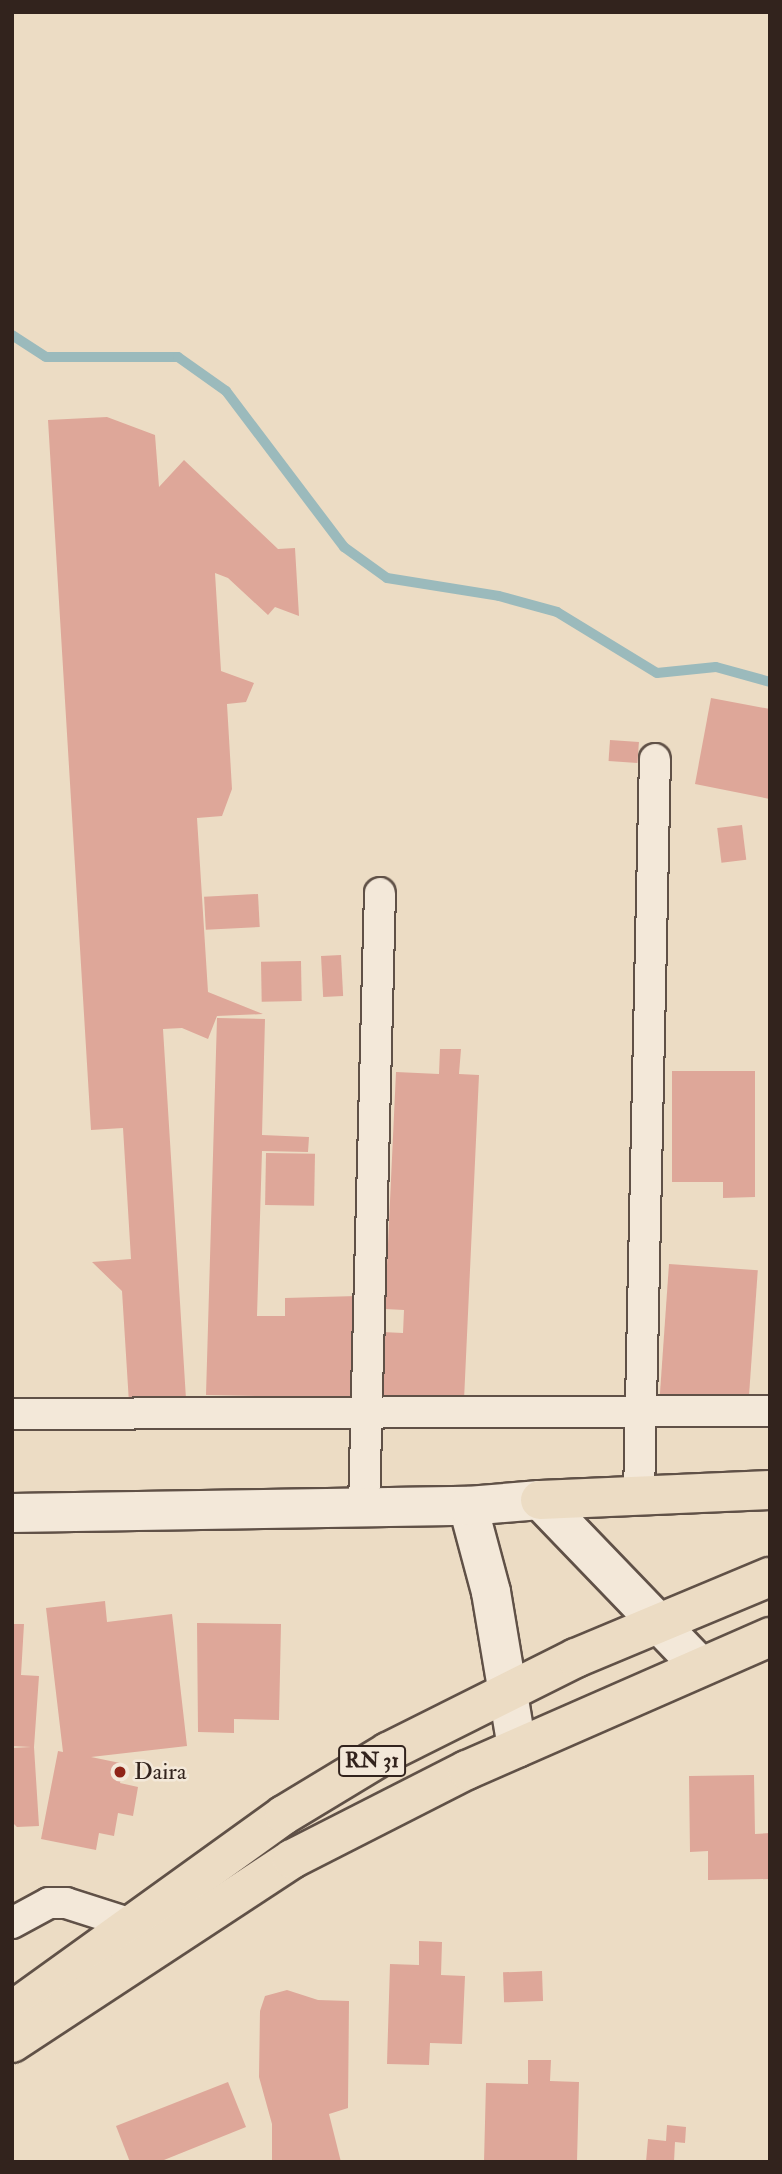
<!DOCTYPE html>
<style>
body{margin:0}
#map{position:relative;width:782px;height:2174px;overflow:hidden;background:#ecdcc4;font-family:"IM FELL Double Pica",serif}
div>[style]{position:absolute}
.stream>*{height:10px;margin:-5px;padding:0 5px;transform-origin:5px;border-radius:5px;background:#9bbabc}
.building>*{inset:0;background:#dea799;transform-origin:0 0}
.roads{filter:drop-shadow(2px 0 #605147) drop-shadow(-2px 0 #605147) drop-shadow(0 2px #605147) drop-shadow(0 -2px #605147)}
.street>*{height:30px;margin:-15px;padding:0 15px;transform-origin:15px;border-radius:15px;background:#f3e8d9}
.secondary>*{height:38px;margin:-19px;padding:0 19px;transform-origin:19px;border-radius:19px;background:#f3e8d9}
.highway>*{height:38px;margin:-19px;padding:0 19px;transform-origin:19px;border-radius:19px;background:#ecdcc4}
.dots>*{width:19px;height:19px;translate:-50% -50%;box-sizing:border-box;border:4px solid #f3e8d9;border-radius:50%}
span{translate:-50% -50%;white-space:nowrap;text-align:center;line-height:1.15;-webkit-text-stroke:5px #f3e8d9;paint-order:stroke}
.shield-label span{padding:2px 5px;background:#f3e8d9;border:2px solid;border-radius:5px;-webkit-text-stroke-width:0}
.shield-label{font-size:21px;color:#32231d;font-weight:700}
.poi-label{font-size:23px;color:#32231d}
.left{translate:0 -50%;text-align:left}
.frame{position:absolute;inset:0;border:14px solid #32231d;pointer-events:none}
</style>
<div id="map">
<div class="stream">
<i style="left:12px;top:335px;width:40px;rotate:32.9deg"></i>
<i style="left:46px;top:357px;width:132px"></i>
<i style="left:178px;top:357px;width:59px;rotate:35.3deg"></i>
<i style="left:226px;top:391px;width:196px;rotate:52.9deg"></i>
<i style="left:344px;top:547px;width:53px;rotate:35.8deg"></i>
<i style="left:387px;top:578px;width:113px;rotate:9.1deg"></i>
<i style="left:499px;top:596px;width:60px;rotate:15.4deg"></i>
<i style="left:557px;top:612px;width:117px;rotate:31.4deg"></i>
<i style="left:657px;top:673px;width:59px;rotate:-5.8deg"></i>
<i style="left:716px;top:667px;width:56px;rotate:15.5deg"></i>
</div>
<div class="building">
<i style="clip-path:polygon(107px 417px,155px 435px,159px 487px,184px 460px,278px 549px,295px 548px,299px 616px,275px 607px,268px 615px,228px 578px,215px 573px,221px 671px,254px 683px,246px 702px,227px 704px,232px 789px,222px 816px,197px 818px,208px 992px,263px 1014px,217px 1016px,208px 1039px,182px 1028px,163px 1029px,186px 1399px,129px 1403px,122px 1291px,92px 1262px,131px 1259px,123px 1128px,91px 1130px,48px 420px)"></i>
<i style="clip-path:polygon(711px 698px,770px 709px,770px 799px,695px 784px)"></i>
<i style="left:610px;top:740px;width:29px;height:21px;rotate:4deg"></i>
<i style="left:742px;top:825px;width:35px;height:25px;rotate:83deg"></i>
<i style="left:258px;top:894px;width:33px;height:54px;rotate:87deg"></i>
<i style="left:341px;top:955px;width:41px;height:20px;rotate:87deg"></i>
<i style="left:301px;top:961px;width:40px;height:40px;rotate:89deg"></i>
<i style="clip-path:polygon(217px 1018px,265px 1019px,262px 1135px,309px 1137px,308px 1152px,262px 1151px,257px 1316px,285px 1316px,285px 1298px,357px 1296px,353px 1398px,206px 1395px)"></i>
<i style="clip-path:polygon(440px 1049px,461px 1049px,459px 1074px,479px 1075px,464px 1400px,379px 1396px,382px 1332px,403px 1333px,404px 1310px,385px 1309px,396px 1072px,439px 1074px)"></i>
<i style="clip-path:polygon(672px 1071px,755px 1071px,755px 1197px,723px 1198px,723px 1182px,672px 1182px)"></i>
<i style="left:266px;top:1153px;width:49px;height:52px;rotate:1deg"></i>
<i style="left:669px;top:1264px;width:89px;height:141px;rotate:4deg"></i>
<i style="clip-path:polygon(105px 1601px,107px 1622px,172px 1614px,187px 1746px,91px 1757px,125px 1764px,120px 1783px,138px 1787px,133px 1816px,118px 1813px,114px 1836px,99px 1833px,96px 1850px,41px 1839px,58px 1751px,63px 1752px,46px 1608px)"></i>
<i style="clip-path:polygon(197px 1623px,281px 1624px,279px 1720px,234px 1719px,234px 1733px,198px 1732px)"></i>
<i style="clip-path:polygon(12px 1624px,24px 1624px,21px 1675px,39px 1676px,34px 1747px,39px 1826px,17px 1827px,12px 1822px,12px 1748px,31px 1747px,12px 1746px)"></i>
<i style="clip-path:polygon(754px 1775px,755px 1834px,770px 1833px,770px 1879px,708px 1880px,708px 1851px,690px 1852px,689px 1776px)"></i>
<i style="clip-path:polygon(419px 1941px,442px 1942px,441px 1975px,465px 1976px,462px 2044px,430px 2043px,429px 2065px,387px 2064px,390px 1964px,419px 1965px)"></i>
<i style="left:542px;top:1971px;width:30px;height:39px;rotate:88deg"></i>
<i style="clip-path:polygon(287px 1990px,318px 2000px,349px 2001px,348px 2108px,329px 2114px,341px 2162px,272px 2162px,272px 2124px,259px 2077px,260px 2011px,265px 1996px)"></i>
<i style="clip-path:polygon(528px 2060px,551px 2060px,550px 2081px,579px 2082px,577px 2162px,484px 2162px,486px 2083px,528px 2084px)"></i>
<i style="clip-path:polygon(228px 2082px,246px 2127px,159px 2162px,130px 2162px,116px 2126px)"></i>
<i style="clip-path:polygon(667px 2125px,686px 2127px,685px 2143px,675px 2142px,674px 2162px,646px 2162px,648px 2139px,666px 2141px)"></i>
</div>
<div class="roads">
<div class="street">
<i style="left:12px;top:1414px;width:758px;rotate:-0.23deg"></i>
<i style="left:639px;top:1496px;width:737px;rotate:-88.76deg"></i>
<i style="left:364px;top:1507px;width:614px;rotate:-88.51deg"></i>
<i style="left:12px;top:1923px;width:42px;rotate:-28.4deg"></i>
<i style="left:49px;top:1903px;width:17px"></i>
<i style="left:66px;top:1903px;width:69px;rotate:17.7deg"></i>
</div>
<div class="secondary">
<i style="left:468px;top:1506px;width:89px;rotate:75deg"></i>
<i style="left:491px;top:1592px;width:158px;rotate:80.5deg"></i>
<i style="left:12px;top:1513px;width:456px;rotate:-0.9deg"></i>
<i style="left:468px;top:1506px;width:72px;rotate:-4.8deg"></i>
<i style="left:540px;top:1500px;width:229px;rotate:46.1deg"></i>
</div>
<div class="highway">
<i style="left:540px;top:1500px;width:230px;rotate:-2.5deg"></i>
<i style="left:12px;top:2011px;width:335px;rotate:-35.8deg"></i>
<i style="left:284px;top:1815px;width:122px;rotate:-31.2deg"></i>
<i style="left:388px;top:1752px;width:210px;rotate:-26.6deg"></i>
<i style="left:576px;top:1658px;width:210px;rotate:-22.7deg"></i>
<i style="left:12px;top:2043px;width:335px;rotate:-33.3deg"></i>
<i style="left:292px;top:1859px;width:196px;rotate:-27deg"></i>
<i style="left:467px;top:1770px;width:331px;rotate:-23.7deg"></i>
</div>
</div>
<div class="dots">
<i style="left:120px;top:1772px;background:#8f2418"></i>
</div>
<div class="shield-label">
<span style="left:372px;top:1761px">RN 31</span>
</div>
<div class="poi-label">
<span class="left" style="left:134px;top:1772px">Daira</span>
</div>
<div class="frame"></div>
</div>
